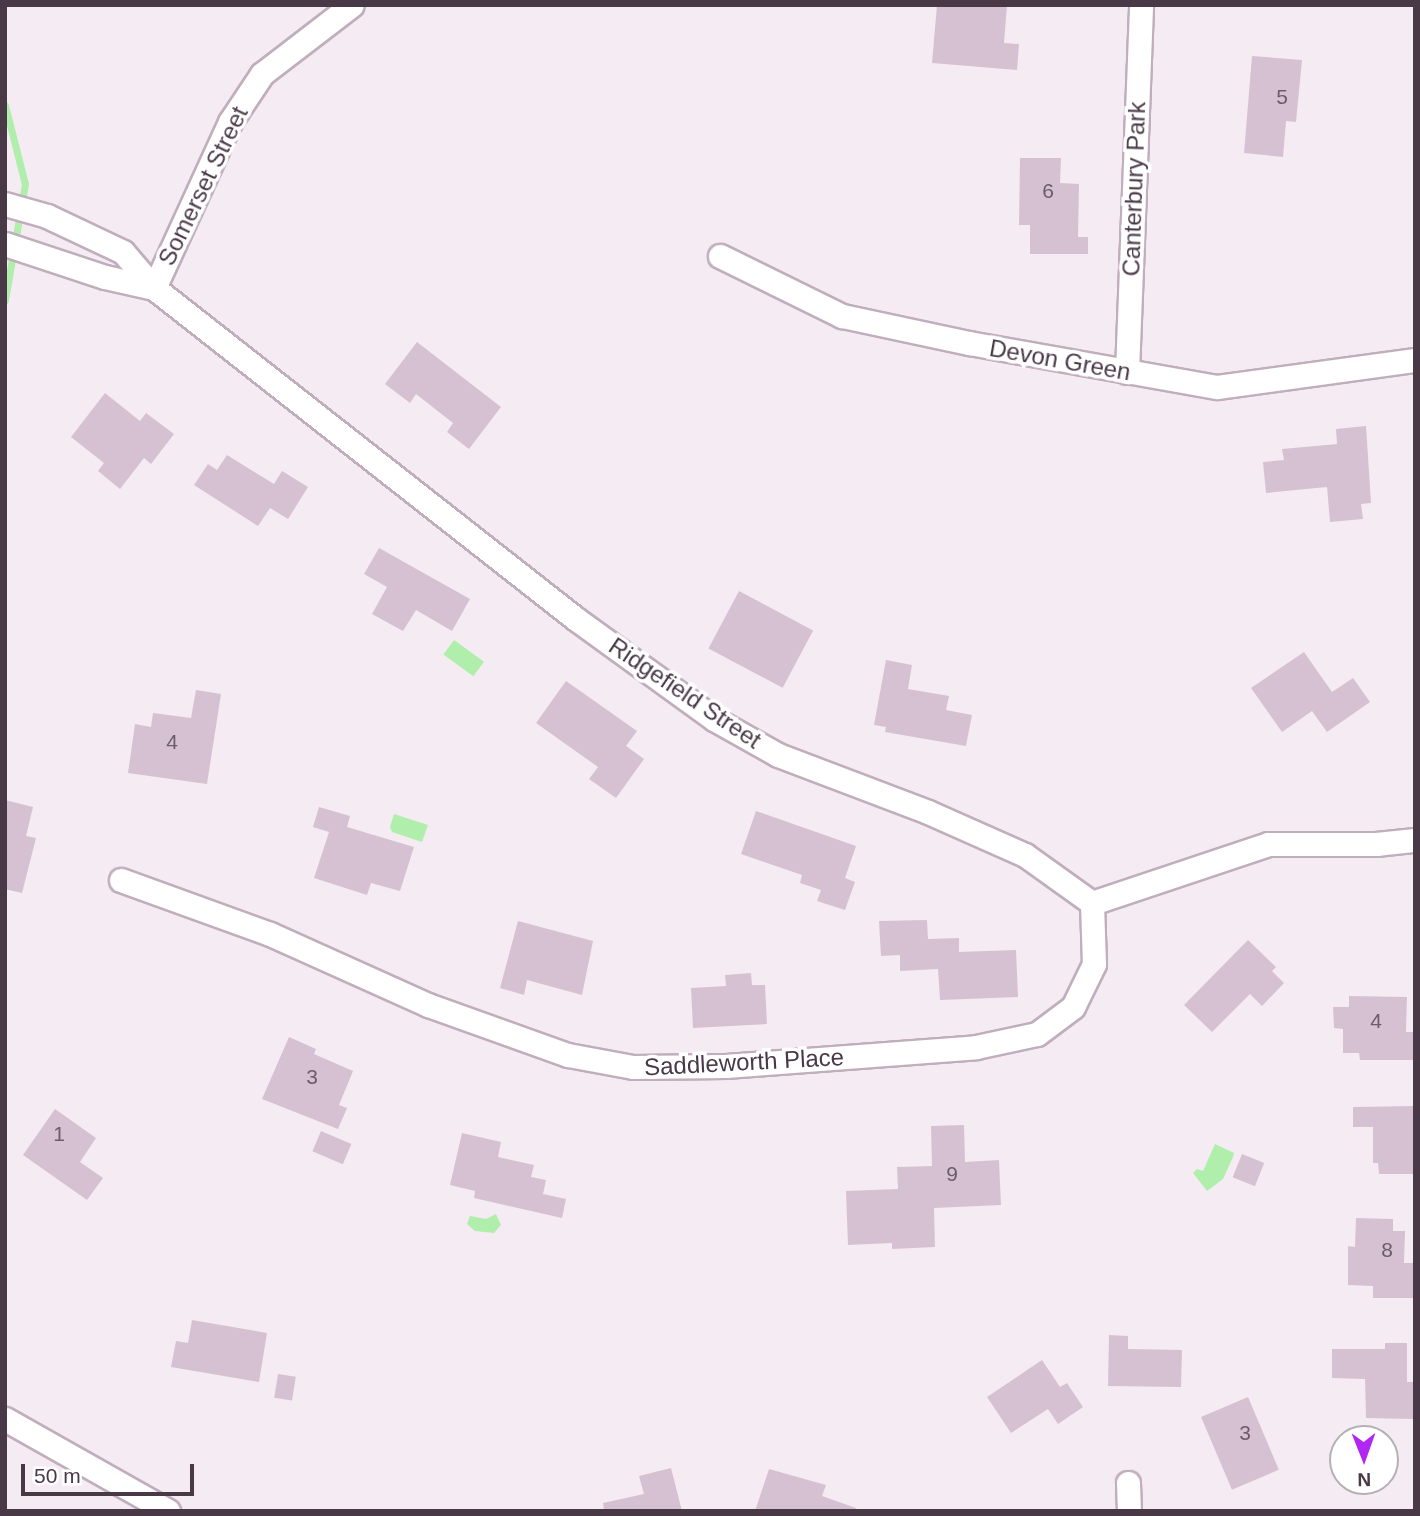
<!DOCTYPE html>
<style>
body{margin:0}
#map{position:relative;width:1420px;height:1516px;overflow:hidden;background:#f5ebf3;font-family:Arial,sans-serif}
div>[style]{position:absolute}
.water>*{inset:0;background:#afeeab;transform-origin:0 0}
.stream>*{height:7px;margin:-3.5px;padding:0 3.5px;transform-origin:3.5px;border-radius:3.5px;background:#afeeab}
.building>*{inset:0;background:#d6c1d3;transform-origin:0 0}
.roads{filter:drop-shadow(2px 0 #c0aebd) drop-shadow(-2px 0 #c0aebd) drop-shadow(0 2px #c0aebd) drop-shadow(0 -2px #c0aebd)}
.street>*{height:23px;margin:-11.5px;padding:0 11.5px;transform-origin:11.5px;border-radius:11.5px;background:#fff}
span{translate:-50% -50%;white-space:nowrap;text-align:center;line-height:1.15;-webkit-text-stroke:7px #fff;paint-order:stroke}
.number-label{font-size:21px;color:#6c5b6a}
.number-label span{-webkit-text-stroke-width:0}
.street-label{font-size:24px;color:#493947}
.frame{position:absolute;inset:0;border:7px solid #493947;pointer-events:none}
.north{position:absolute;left:1329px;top:1425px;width:70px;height:70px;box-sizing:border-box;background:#fff;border:2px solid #b6b0b5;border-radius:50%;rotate:179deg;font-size:19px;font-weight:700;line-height:28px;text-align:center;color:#493947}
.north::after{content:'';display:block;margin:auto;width:24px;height:32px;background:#b126f1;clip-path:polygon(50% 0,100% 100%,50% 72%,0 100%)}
.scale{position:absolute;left:21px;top:1464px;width:173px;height:32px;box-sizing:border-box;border:4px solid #493947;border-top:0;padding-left:9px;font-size:21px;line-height:24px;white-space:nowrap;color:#493947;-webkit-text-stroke:5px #fff;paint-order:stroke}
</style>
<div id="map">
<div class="water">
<i style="left:454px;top:640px;width:37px;height:18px;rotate:36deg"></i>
<i style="clip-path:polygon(394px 814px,428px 825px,422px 842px,392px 832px,390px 827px)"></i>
<i style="clip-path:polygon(1215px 1144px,1234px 1153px,1233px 1157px,1223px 1179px,1207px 1191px,1193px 1173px,1197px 1169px,1203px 1171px)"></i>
<i style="clip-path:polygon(496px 1214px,501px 1225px,494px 1233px,475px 1231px,467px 1224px,470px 1216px,486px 1219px)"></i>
</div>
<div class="stream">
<i style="left:5px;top:105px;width:81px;rotate:75.8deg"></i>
<i style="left:25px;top:184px;width:118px;rotate:99.8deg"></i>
</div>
<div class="building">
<i style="clip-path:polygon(937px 5px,1007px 5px,1004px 43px,1019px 44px,1017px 70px,932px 63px)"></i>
<i style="clip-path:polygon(1252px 56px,1302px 60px,1296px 122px,1286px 121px,1283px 157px,1244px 153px)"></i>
<i style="clip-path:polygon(1020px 158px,1061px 158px,1060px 183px,1079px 184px,1078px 237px,1088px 237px,1088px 254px,1030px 254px,1030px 225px,1019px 225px)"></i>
<i style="clip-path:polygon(417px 342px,501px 407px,469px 449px,447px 432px,453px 423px,416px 394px,410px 403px,385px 384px)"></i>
<i style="clip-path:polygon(105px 393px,140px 421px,146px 413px,174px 434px,151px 464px,144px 458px,120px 489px,98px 471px,104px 463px,71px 437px)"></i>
<i style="clip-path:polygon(1366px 426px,1371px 503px,1361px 504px,1363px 519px,1330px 522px,1327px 487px,1266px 493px,1263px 462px,1284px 460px,1282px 449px,1337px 444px,1336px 429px)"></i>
<i style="clip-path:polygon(227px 455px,274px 484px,282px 471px,308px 487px,288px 519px,270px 508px,258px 526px,194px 485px,208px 464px,217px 470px)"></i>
<i style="clip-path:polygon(379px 548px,470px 599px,452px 631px,416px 610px,403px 631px,372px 614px,387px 587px,364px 574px)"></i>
<i style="left:739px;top:591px;width:84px;height:65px;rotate:28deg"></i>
<i style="clip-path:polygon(1304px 652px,1332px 692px,1353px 678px,1370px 702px,1327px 732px,1312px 711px,1282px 732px,1251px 688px)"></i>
<i style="clip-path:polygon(886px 660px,912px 665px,908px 689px,949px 696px,946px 710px,972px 715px,966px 746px,885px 732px,886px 727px,874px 725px)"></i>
<i style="clip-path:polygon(566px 681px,637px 731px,626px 746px,644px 759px,616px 798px,589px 779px,598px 767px,536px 723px)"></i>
<i style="clip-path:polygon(196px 690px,221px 694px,207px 784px,128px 773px,135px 724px,151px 727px,153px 713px,191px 718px)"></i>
<i style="clip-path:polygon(5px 800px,33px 807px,26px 836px,36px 838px,22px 893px,5px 889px)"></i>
<i style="clip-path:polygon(319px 807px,350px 816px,347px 827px,414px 847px,400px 891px,371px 883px,367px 895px,314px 878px,329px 832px,313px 827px)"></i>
<i style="clip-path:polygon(756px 811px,856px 846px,845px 878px,855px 882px,845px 910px,817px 901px,821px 890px,800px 883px,802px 875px,741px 854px)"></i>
<i style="clip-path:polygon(927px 920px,928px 939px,959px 938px,959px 952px,1016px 950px,1018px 997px,940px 1000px,938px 969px,900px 971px,900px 955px,881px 956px,879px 921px)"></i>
<i style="clip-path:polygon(518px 921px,593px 941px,582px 995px,527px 980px,524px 995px,500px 988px)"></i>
<i style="clip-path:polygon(1248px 940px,1276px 967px,1272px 971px,1284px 983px,1262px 1006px,1250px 994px,1212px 1032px,1184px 1005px)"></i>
<i style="clip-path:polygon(751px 973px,752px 985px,765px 985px,767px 1024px,693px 1028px,691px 988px,726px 986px,725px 975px)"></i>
<i style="clip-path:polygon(1349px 996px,1407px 997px,1406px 1032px,1415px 1032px,1415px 1060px,1360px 1060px,1359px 1053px,1343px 1053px,1343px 1029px,1334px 1028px,1333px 1007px,1349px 1007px)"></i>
<i style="clip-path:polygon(289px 1037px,316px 1049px,314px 1054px,353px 1071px,339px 1105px,347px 1108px,338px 1129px,262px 1099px)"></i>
<i style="clip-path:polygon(1415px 1106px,1415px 1174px,1379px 1174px,1378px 1163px,1373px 1163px,1373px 1127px,1353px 1127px,1353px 1107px)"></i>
<i style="clip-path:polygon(55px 1109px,96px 1138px,80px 1162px,103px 1178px,87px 1200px,23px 1155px)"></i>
<i style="clip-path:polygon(964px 1125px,965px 1162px,999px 1160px,1001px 1205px,934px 1208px,935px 1247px,892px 1249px,892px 1243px,848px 1245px,846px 1191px,898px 1189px,897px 1167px,932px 1166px,931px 1126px)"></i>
<i style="left:321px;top:1131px;width:33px;height:22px;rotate:23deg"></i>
<i style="clip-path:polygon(462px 1133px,501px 1142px,498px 1157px,534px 1165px,531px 1177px,546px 1180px,543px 1194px,566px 1199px,562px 1218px,474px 1198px,475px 1191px,450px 1185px)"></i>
<i style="left:1242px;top:1154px;width:24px;height:25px;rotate:22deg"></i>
<i style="clip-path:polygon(1356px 1218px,1393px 1219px,1393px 1231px,1405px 1231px,1404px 1263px,1415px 1263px,1415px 1298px,1373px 1298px,1373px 1286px,1348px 1285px,1348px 1246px,1355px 1247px)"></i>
<i style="clip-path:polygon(192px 1320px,267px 1333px,259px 1382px,171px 1367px,176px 1341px,188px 1343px)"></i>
<i style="clip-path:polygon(1109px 1335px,1128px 1336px,1128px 1349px,1182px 1350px,1181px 1387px,1108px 1386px)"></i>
<i style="clip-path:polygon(1385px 1343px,1407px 1343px,1407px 1382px,1415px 1382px,1414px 1419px,1366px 1418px,1365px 1379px,1332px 1378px,1332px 1349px,1385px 1349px)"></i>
<i style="clip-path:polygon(1042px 1360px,1060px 1387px,1067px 1383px,1083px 1407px,1058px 1424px,1048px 1409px,1011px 1433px,987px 1397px)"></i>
<i style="left:278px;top:1374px;width:18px;height:24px;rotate:9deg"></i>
<i style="left:1248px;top:1397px;width:79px;height:51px;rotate:67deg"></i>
<i style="clip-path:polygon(671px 1468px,682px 1511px,604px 1511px,603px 1503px,644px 1494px,639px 1476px)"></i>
<i style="clip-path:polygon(769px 1469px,826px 1485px,822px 1496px,856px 1508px,855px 1511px,755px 1511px)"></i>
</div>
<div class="roads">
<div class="street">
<i style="left:5px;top:204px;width:44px;rotate:15.9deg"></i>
<i style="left:47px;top:216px;width:84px;rotate:25.3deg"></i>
<i style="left:123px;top:252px;width:48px;rotate:49.3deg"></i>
<i style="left:154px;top:288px;width:536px;rotate:38.11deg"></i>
<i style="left:576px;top:619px;width:170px;rotate:35.9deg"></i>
<i style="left:714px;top:719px;width:73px;rotate:29.4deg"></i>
<i style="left:778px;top:755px;width:160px;rotate:20.8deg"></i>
<i style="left:928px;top:812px;width:106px;rotate:23.9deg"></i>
<i style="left:1025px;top:855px;width:82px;rotate:35.6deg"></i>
<i style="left:5px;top:244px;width:105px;rotate:18.3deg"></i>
<i style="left:105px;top:277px;width:50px;rotate:12.7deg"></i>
<i style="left:720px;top:256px;width:136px;rotate:26.2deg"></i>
<i style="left:842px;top:316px;width:130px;rotate:12deg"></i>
<i style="left:969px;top:343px;width:252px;rotate:10.1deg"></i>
<i style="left:1217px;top:387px;width:200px;rotate:-7.8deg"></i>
<i style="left:154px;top:288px;width:183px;rotate:-65.4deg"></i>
<i style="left:230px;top:122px;width:58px;rotate:-56.3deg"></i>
<i style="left:262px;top:74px;width:113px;rotate:-37.5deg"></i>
<i style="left:1127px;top:372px;width:367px;rotate:-87.8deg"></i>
<i style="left:121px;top:880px;width:158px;rotate:19.9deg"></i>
<i style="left:270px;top:934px;width:173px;rotate:24.2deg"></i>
<i style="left:428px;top:1005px;width:149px;rotate:19.7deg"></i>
<i style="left:568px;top:1055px;width:66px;rotate:10.5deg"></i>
<i style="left:633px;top:1067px;width:93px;rotate:-0.6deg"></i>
<i style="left:726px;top:1066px;width:251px;rotate:-4.3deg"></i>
<i style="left:976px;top:1047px;width:62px;rotate:-12deg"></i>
<i style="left:1037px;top:1034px;width:45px;rotate:-36.9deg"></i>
<i style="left:1073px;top:1007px;width:48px;rotate:-64deg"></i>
<i style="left:1094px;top:964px;width:61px;rotate:-91.9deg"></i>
<i style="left:1092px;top:903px;width:186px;rotate:-18.5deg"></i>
<i style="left:1268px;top:844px;width:108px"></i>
<i style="left:1376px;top:844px;width:39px;rotate:-6deg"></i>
<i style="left:5px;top:1419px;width:187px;rotate:29.4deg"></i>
<i style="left:1128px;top:1483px;width:28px;rotate:88deg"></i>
</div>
</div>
<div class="number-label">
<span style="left:1282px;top:97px">5</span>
<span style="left:1048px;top:191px">6</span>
<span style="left:172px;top:742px">4</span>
<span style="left:1376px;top:1021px">4</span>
<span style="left:312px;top:1077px">3</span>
<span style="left:59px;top:1134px">1</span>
<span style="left:952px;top:1174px">9</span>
<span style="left:1387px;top:1250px">8</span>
<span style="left:1245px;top:1433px">3</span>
</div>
<div class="street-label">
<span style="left:203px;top:186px;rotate:-64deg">Somerset Street</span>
<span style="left:1134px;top:189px;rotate:-88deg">Canterbury Park</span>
<span style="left:1060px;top:360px;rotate:10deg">Devon Green</span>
<span style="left:685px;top:693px;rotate:34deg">Ridgefield Street</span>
<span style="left:744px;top:1062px;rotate:-3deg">Saddleworth Place</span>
</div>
<div class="frame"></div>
<div class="north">N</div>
<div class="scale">50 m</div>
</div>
